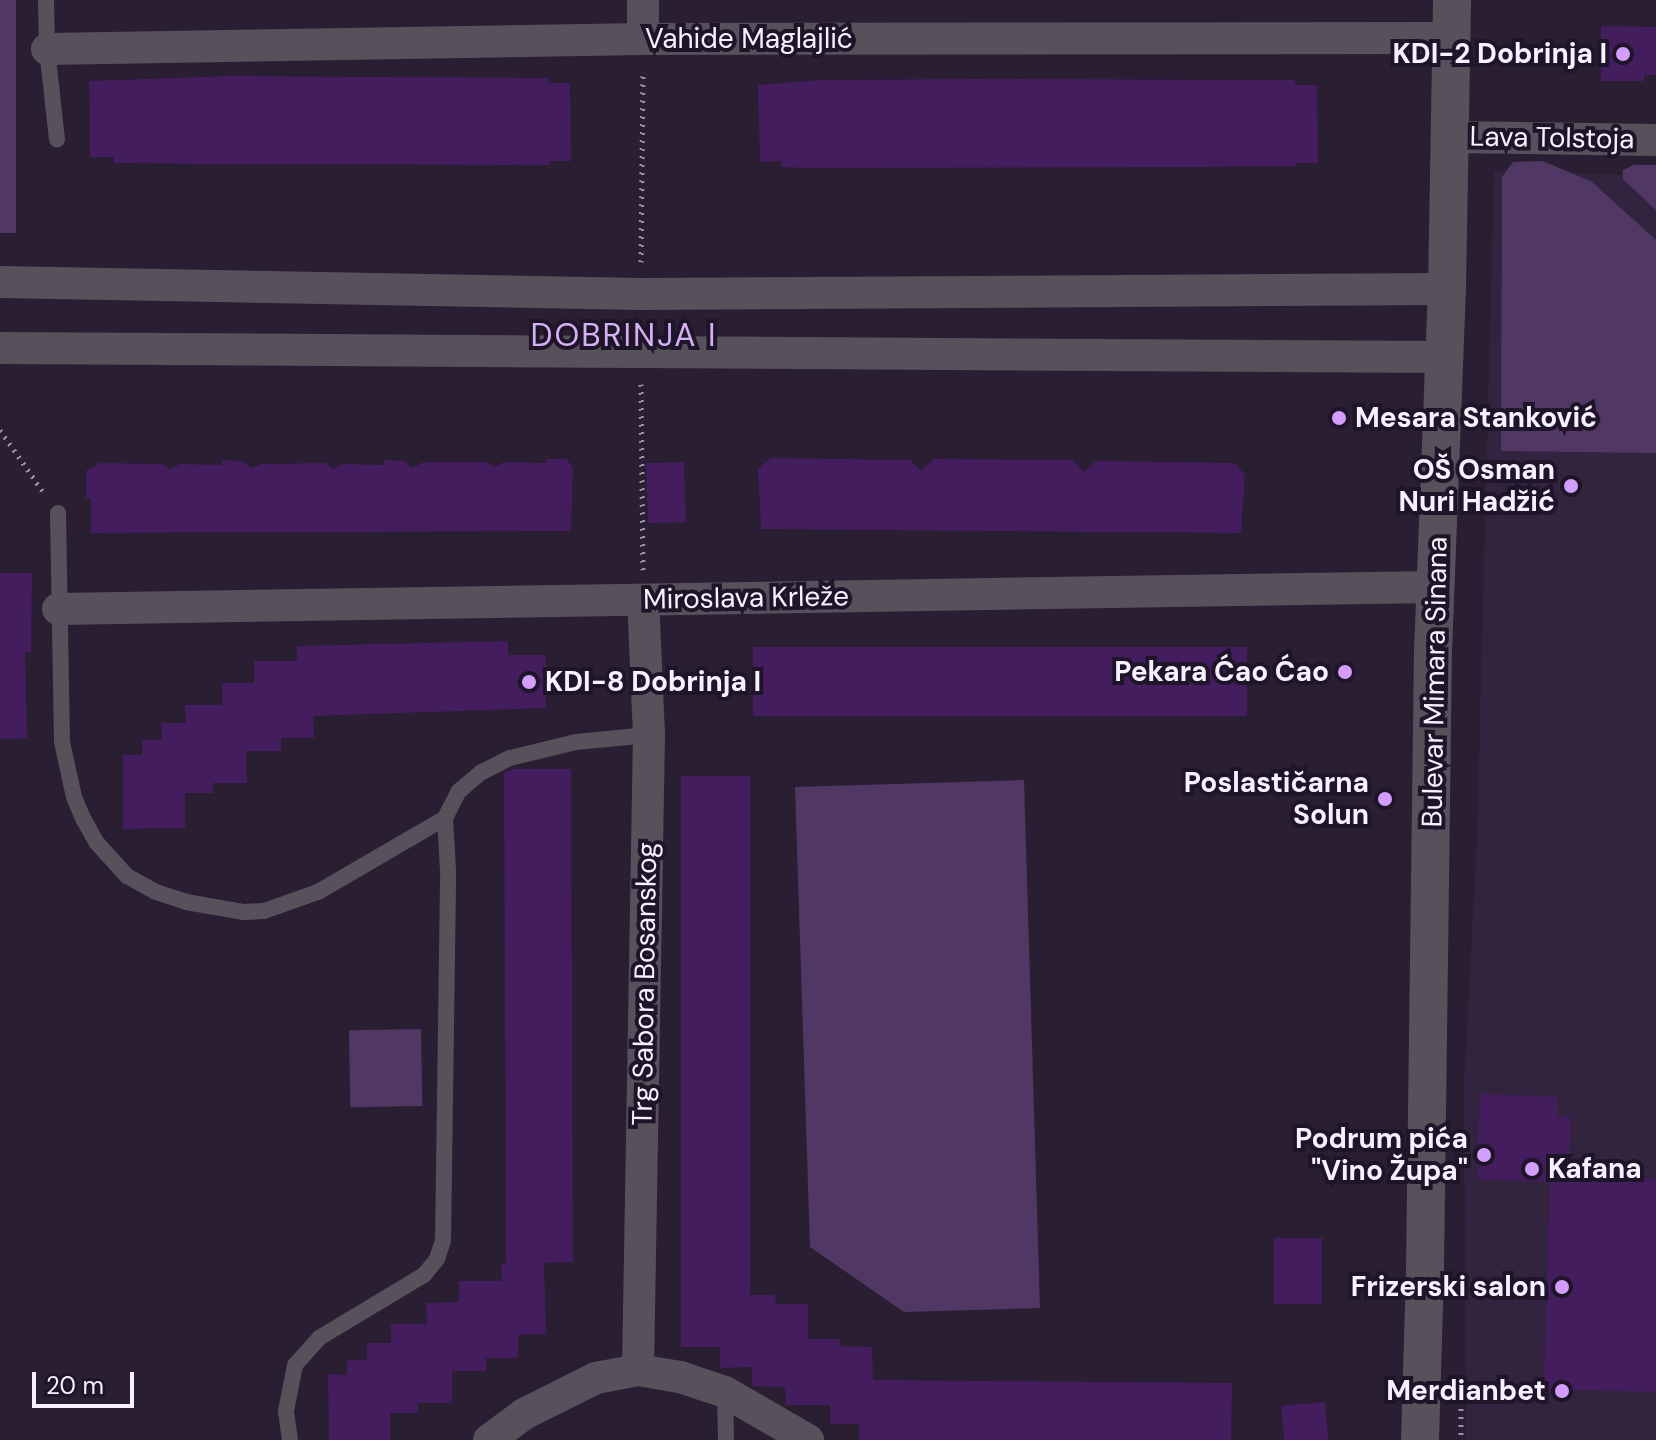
<!DOCTYPE html>
<meta charset="utf-8">
<style>
body{margin:0}
#map{position:relative;width:1656px;height:1440px;overflow:hidden;background:#291e32;font-family:"DM Sans",sans-serif}
div>[style]{position:absolute}
.built>*{inset:0;background:#32243e}
.green>*{inset:0;background:#513864;transform-origin:0 0}
.building>*{inset:0;background:#431d5e;transform-origin:0 0}
.path>*{height:5px;margin-top:-2.5px;transform-origin:0;background:repeating-linear-gradient(90deg,#9990a1 0 2px,transparent 0 8px)}
.service>*{height:16px;margin:-8px;padding:0 8px;transform-origin:8px;border-radius:8px;background:#56515b}
.minor>*{height:32px;margin:-16px;padding:0 16px;transform-origin:16px;border-radius:16px;background:#56515b}
.tertiary>*{height:38px;margin:-19px;padding:0 19px;transform-origin:19px;border-radius:19px;background:#56515b}
.dots>*{width:22px;height:22px;translate:-50% -50%;box-sizing:border-box;border:4px solid #1f1528;border-radius:50%}
span{translate:-50% -50%;white-space:nowrap;text-align:center;line-height:1.15;-webkit-text-stroke:8px #1f1528;paint-order:stroke}
.street-label{font-size:28px;color:#f7f0fe}
.poi-label{font-size:28px;color:#f7f0fe;font-weight:700}
.right{translate:-100% -50%;text-align:right}
.left{translate:0 -50%;text-align:left}
.quarter-label{font-size:32px;color:#d5b1f4;letter-spacing:2px}
.scale{position:absolute;left:32px;top:1372px;width:102px;height:36px;box-sizing:border-box;border:4px solid #f7f0fe;border-top:0;padding-left:10px;font-size:24px;line-height:28px;white-space:nowrap;color:#f7f0fe;-webkit-text-stroke:6px #1f1528;paint-order:stroke}
</style>
<div id="map">
<div class="built">
<i style="clip-path:polygon(1494px 171px,1656px 176px,1656px 1440px,1466px 1440px,1464px 1086px,1477px 838px)"></i>
</div>
<div class="green">
<i style="left:0;top:0;width:16px;height:233px"></i>
<i style="clip-path:polygon(1543px 161px,1592px 182px,1656px 240px,1656px 453px,1501px 451px,1502px 177px,1513px 162px)"></i>
<i style="clip-path:polygon(1633px 165px,1656px 165px,1656px 210px,1623px 179px,1623px 170px)"></i>
<i style="clip-path:polygon(1024px 780px,1040px 1308px,904px 1312px,810px 1247px,795px 787px)"></i>
<i style="left:421px;top:1029px;width:77px;height:72px;rotate:89deg"></i>
</div>
<div class="building">
<i style="clip-path:polygon(1601px 26px,1656px 27px,1656px 75px,1644px 75px,1644px 81px,1601px 81px)"></i>
<i style="clip-path:polygon(230px 76px,549px 78px,548px 83px,570px 83px,571px 161px,550px 161px,550px 165px,217px 164px,114px 163px,114px 157px,90px 157px,89px 81px)"></i>
<i style="clip-path:polygon(977px 79px,1295px 80px,1295px 85px,1317px 85px,1318px 163px,1297px 163px,1297px 166px,1204px 167px,807px 168px,782px 167px,782px 161px,760px 162px,758px 85px,820px 80px)"></i>
<i style="clip-path:polygon(771px 458px,910px 460px,921px 471px,934px 459px,1073px 460px,1084px 472px,1096px 461px,1235px 463px,1245px 475px,1241px 533px,761px 529px,758px 469px)"></i>
<i style="clip-path:polygon(546px 459px,566px 459px,573px 467px,571px 531px,91px 533px,91px 498px,86px 498px,86px 471px,100px 463px,163px 464px,170px 469px,180px 464px,222px 465px,222px 460px,242px 461px,251px 468px,262px 464px,325px 463px,333px 469px,342px 464px,384px 465px,384px 460px,404px 461px,412px 468px,424px 462px,487px 462px,495px 467px,504px 462px,546px 463px)"></i>
<i style="left:684px;top:462px;width:60px;height:38px;rotate:88deg"></i>
<i style="clip-path:polygon(0 573px,32px 573px,31px 652px,25px 652px,27px 738px,0 739px)"></i>
<i style="clip-path:polygon(508px 641px,508px 655px,546px 655px,546px 708px,313px 716px,314px 738px,281px 738px,281px 751px,246px 751px,247px 783px,213px 783px,213px 793px,185px 793px,185px 828px,123px 829px,123px 755px,142px 755px,142px 740px,162px 740px,161px 723px,186px 723px,185px 705px,222px 705px,222px 683px,254px 683px,254px 661px,297px 661px,297px 646px)"></i>
<i style="left:753px;top:647px;width:494px;height:69px"></i>
<i style="clip-path:polygon(512px 769px,571px 769px,573px 1262px,544px 1263px,546px 1334px,518px 1335px,518px 1358px,486px 1358px,486px 1371px,452px 1371px,452px 1403px,418px 1403px,418px 1413px,390px 1413px,390px 1440px,329px 1440px,328px 1374px,347px 1375px,347px 1360px,367px 1360px,367px 1343px,391px 1343px,391px 1324px,427px 1324px,426px 1303px,459px 1302px,459px 1281px,502px 1281px,501px 1263px,506px 1263px,504px 773px)"></i>
<i style="clip-path:polygon(681px 776px,750px 776px,750px 1295px,775px 1295px,776px 1304px,808px 1304px,808px 1339px,840px 1339px,840px 1346px,872px 1347px,873px 1380px,1232px 1383px,1231px 1440px,859px 1440px,859px 1424px,830px 1424px,830px 1405px,786px 1405px,785px 1387px,752px 1386px,752px 1367px,720px 1368px,720px 1347px,681px 1347px)"></i>
<i style="clip-path:polygon(1480px 1094px,1558px 1097px,1557px 1117px,1571px 1117px,1568px 1177px,1656px 1179px,1656px 1392px,1544px 1389px,1550px 1182px,1477px 1179px)"></i>
<i style="left:1274px;top:1238px;width:48px;height:66px"></i>
<i style="left:1325px;top:1402px;width:38px;height:44px;rotate:85deg"></i>
</div>
<div class="path">
<i style="left:641px;top:262px;width:190px;rotate:-89.4deg"></i>
<i style="left:641px;top:384px;width:186px;rotate:89.4deg"></i>
<i style="left:0;top:430px;width:80px;rotate:55.1deg"></i>
<i style="left:1461px;top:1401px;width:39px;rotate:90deg"></i>
</div>
<div class="service">
<i style="left:46px;top:0;width:49px;rotate:88.8deg"></i>
<i style="left:47px;top:49px;width:91px;rotate:83.7deg"></i>
<i style="left:58px;top:513px;width:229px;rotate:89deg"></i>
<i style="left:62px;top:742px;width:56px;rotate:77.7deg"></i>
<i style="left:74px;top:797px;width:25px;rotate:67deg"></i>
<i style="left:84px;top:820px;width:26px;rotate:61deg"></i>
<i style="left:97px;top:843px;width:45px;rotate:47.7deg"></i>
<i style="left:127px;top:876px;width:33px;rotate:29deg"></i>
<i style="left:156px;top:892px;width:32px;rotate:18deg"></i>
<i style="left:186px;top:902px;width:59px;rotate:9.8deg"></i>
<i style="left:244px;top:912px;width:20px;rotate:-3deg"></i>
<i style="left:264px;top:911px;width:57px;rotate:-19.4deg"></i>
<i style="left:318px;top:892px;width:147px;rotate:-30.2deg"></i>
<i style="left:725px;top:1392px;width:48px;rotate:88.8deg"></i>
<i style="left:290px;top:1440px;width:29px;rotate:-98deg"></i>
<i style="left:286px;top:1411px;width:47px;rotate:-78.9deg"></i>
<i style="left:295px;top:1365px;width:36px;rotate:-48deg"></i>
<i style="left:319px;top:1338px;width:122px;rotate:-31deg"></i>
<i style="left:424px;top:1275px;width:21px;rotate:-51deg"></i>
<i style="left:437px;top:1259px;width:19px;rotate:-72deg"></i>
<i style="left:443px;top:1241px;width:371px;rotate:-89.2deg"></i>
<i style="left:448px;top:870px;width:52px;rotate:-93.3deg"></i>
<i style="left:445px;top:818px;width:30px;rotate:-63deg"></i>
<i style="left:459px;top:791px;width:30px;rotate:-40deg"></i>
<i style="left:482px;top:772px;width:31px;rotate:-27deg"></i>
<i style="left:510px;top:758px;width:68px;rotate:-13.6deg"></i>
<i style="left:576px;top:742px;width:73px;rotate:-5.5deg"></i>
</div>
<div class="minor">
<i style="left:643px;top:39px;width:39px;rotate:-90deg"></i>
<i style="left:47px;top:49px;width:596px;rotate:-0.96deg"></i>
<i style="left:643px;top:39px;width:808px;rotate:-0.07deg"></i>
<i style="left:1449px;top:137px;width:207px;rotate:0.8deg"></i>
<i style="left:0;top:282px;width:641px;rotate:1.07deg"></i>
<i style="left:641px;top:294px;width:806px;rotate:-0.36deg"></i>
<i style="left:0;top:348px;width:1444px;rotate:0.36deg"></i>
<i style="left:58px;top:609px;width:1377px;rotate:-0.92deg"></i>
<i style="left:638px;top:1370px;width:635px;rotate:-89.01deg"></i>
<i style="left:649px;top:735px;width:135px;rotate:-92.5deg"></i>
<i style="left:489px;top:1440px;width:44px;rotate:-36.6deg"></i>
<i style="left:524px;top:1414px;width:80px;rotate:-26.6deg"></i>
<i style="left:596px;top:1378px;width:43px;rotate:-10.8deg"></i>
<i style="left:638px;top:1370px;width:43px;rotate:9.5deg"></i>
<i style="left:680px;top:1377px;width:47px;rotate:18.4deg"></i>
<i style="left:725px;top:1392px;width:96px;rotate:30deg"></i>
</div>
<div class="tertiary">
<i style="left:1420px;top:1440px;width:172px;rotate:-88.3deg"></i>
<i style="left:1425px;top:1268px;width:616px;rotate:-89.26deg"></i>
<i style="left:1433px;top:652px;width:363px;rotate:-87.8deg"></i>
<i style="left:1447px;top:289px;width:289px;rotate:-89deg"></i>
</div>
<div class="dots">
<i style="left:1623px;top:54px;background:#d29dfd"></i>
<i style="left:1339px;top:418px;background:#d29dfd"></i>
<i style="left:1571px;top:486px;background:#d29dfd"></i>
<i style="left:1345px;top:672px;background:#d29dfd"></i>
<i style="left:529px;top:682px;background:#d29dfd"></i>
<i style="left:1385px;top:799px;background:#d29dfd"></i>
<i style="left:1484px;top:1155px;background:#d29dfd"></i>
<i style="left:1532px;top:1169px;background:#d29dfd"></i>
<i style="left:1562px;top:1287px;background:#d29dfd"></i>
<i style="left:1562px;top:1391px;background:#d29dfd"></i>
</div>
<div class="street-label">
<span style="left:749px;top:39px">Vahide Maglajlić</span>
<span style="left:1552px;top:138px;rotate:1deg">Lava Tolstoja</span>
<span style="left:746px;top:598px;rotate:-1deg">Miroslava Krleže</span>
<span style="left:1435px;top:682px;rotate:-89deg">Bulevar Mimara Sinana</span>
<span style="left:645px;top:984px;rotate:-89deg">Trg Sabora Bosanskog</span>
</div>
<div class="poi-label">
<span class="right" style="left:1607px;top:54px">KDI-2 Dobrinja I</span>
<span class="left" style="left:1355px;top:418px">Mesara Stanković</span>
<span class="right" style="left:1555px;top:486px">OŠ Osman<br>Nuri Hadžić</span>
<span class="right" style="left:1329px;top:672px">Pekara Ćao Ćao</span>
<span class="left" style="left:545px;top:682px">KDI-8 Dobrinja I</span>
<span class="right" style="left:1369px;top:799px">Poslastičarna<br>Solun</span>
<span class="right" style="left:1468px;top:1155px">Podrum pića<br>"Vino Župa"</span>
<span class="left" style="left:1548px;top:1169px">Kafana</span>
<span class="right" style="left:1546px;top:1287px">Frizerski salon</span>
<span class="right" style="left:1546px;top:1391px">Merdianbet</span>
</div>
<div class="quarter-label">
<span style="left:624px;top:335px">DOBRINJA I</span>
</div>
<div class="scale">20 m</div>
</div>
